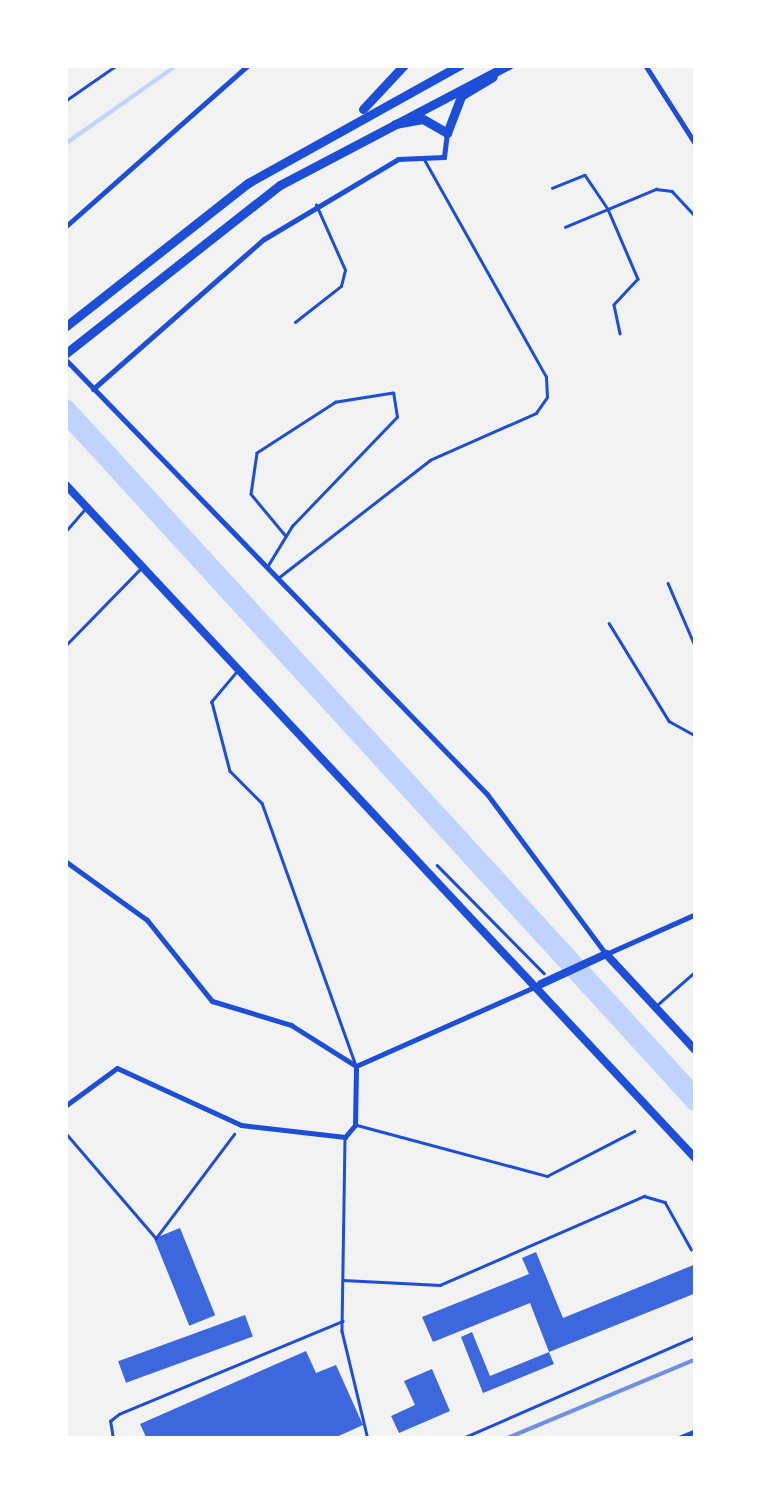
<!DOCTYPE html>
<style>
body{margin:0}
#map{position:relative;width:761px;height:1504px;overflow:hidden;background:#f2f2f2;font-family:Lato,sans-serif}
div>[style]{position:absolute}
.stream>*{height:4px;margin:-2px;padding:0 2px;transform-origin:2px;border-radius:2px;background:#bfd3fe}
.river>*{height:22px;margin:-11px;padding:0 11px;transform-origin:11px;border-radius:11px;background:#bfd3fe}
.building>*{inset:0;background:#3d67dc;transform-origin:0 0}
.path>*{height:2.5px;margin:-1.25px;padding:0 1.25px;transform-origin:1.25px;border-radius:1.25px;background:#1d4ed8}
.service>*{height:2.5px;margin:-1.25px;padding:0 1.25px;transform-origin:1.25px;border-radius:1.25px;background:#1d4ed8}
.minor>*{height:5px;margin:-2.5px;padding:0 2.5px;transform-origin:2.5px;border-radius:2.5px;background:#1d4ed8}
.secondary>*{height:8px;margin:-4px;padding:0 4px;transform-origin:4px;border-radius:4px;background:#1d4ed8}
.trunk>*{height:9px;margin:-4.5px;padding:0 4.5px;transform-origin:4.5px;border-radius:4.5px;background:#1d4ed8}
.rail>*{height:4px;margin:-2px;padding:0 2px;transform-origin:2px;border-radius:2px;background:#7290e2}
span{translate:-50% -50%;white-space:nowrap;text-align:center;line-height:1.15;-webkit-text-stroke:8px #fff;paint-order:stroke}
.frame{position:absolute;inset:0;border:68px solid #fff;pointer-events:none}
</style>
<div id="map">
<div class="stream">
<i style="left:65px;top:144px;width:137px;rotate:-35.2deg"></i>
</div>
<div class="river">
<i style="left:65px;top:410px;width:935px;rotate:47.56deg"></i>
</div>
<div class="building">
<i style="left:180px;top:1228px;width:94px;height:28px;rotate:68deg"></i>
<i style="clip-path:polygon(536px 1252px,563px 1318px,696px 1264px,696px 1293px,549px 1352px,530px 1303px,433px 1342px,422px 1317px,529px 1274px,522px 1258px)"></i>
<i style="left:245px;top:1315px;width:23px;height:135px;rotate:70deg"></i>
<i style="clip-path:polygon(472px 1332px,490px 1376px,549px 1352px,554px 1364px,483px 1393px,461px 1337px)"></i>
<i style="clip-path:polygon(306px 1351px,316px 1373px,336px 1365px,363px 1425px,332px 1439px,147px 1439px,140px 1424px)"></i>
<i style="clip-path:polygon(432px 1369px,450px 1411px,399px 1433px,391px 1416px,415px 1405px,404px 1381px)"></i>
</div>
<div class="path">
<i style="left:65px;top:101px;width:63px;rotate:-34.7deg"></i>
<i style="left:437px;top:865px;width:152px;rotate:45.3deg"></i>
<i style="left:65px;top:1132px;width:140px;rotate:49.4deg"></i>
<i style="left:156px;top:1238px;width:130px;rotate:-53.1deg"></i>
</div>
<div class="service">
<i style="left:552px;top:188px;width:35px;rotate:-22deg"></i>
<i style="left:585px;top:175px;width:41px;rotate:55.9deg"></i>
<i style="left:608px;top:209px;width:76px;rotate:66.8deg"></i>
<i style="left:638px;top:279px;width:35px;rotate:133deg"></i>
<i style="left:614px;top:305px;width:29px;rotate:78deg"></i>
<i style="left:565px;top:227px;width:99px;rotate:-22.7deg"></i>
<i style="left:656px;top:189px;width:16px;rotate:7deg"></i>
<i style="left:672px;top:191px;width:35px;rotate:47deg"></i>
<i style="left:295px;top:322px;width:58px;rotate:-38deg"></i>
<i style="left:341px;top:286px;width:16px;rotate:-76deg"></i>
<i style="left:345px;top:270px;width:71px;rotate:-114deg"></i>
<i style="left:65px;top:532px;width:32px;rotate:-49deg"></i>
<i style="left:267px;top:567px;width:48px;rotate:-58.6deg"></i>
<i style="left:292px;top:526px;width:151px;rotate:-46.1deg"></i>
<i style="left:397px;top:417px;width:24px;rotate:-99deg"></i>
<i style="left:393px;top:393px;width:58px;rotate:171deg"></i>
<i style="left:336px;top:402px;width:94px;rotate:147.2deg"></i>
<i style="left:257px;top:453px;width:41px;rotate:98.3deg"></i>
<i style="left:251px;top:494px;width:53px;rotate:50.3deg"></i>
<i style="left:278px;top:578px;width:192px;rotate:-37.8deg"></i>
<i style="left:430px;top:460px;width:116px;rotate:-23.9deg"></i>
<i style="left:536px;top:413px;width:19px;rotate:-55deg"></i>
<i style="left:547px;top:397px;width:20px;rotate:-93deg"></i>
<i style="left:546px;top:377px;width:248px;rotate:-119.3deg"></i>
<i style="left:668px;top:583px;width:71px;rotate:66.7deg"></i>
<i style="left:609px;top:623px;width:115px;rotate:58.5deg"></i>
<i style="left:669px;top:721px;width:31px;rotate:29deg"></i>
<i style="left:65px;top:646px;width:110px;rotate:-45.7deg"></i>
<i style="left:236px;top:673px;width:38px;rotate:130deg"></i>
<i style="left:212px;top:702px;width:71px;rotate:75.4deg"></i>
<i style="left:230px;top:771px;width:45px;rotate:45deg"></i>
<i style="left:262px;top:803px;width:276px;rotate:70.3deg"></i>
<i style="left:656px;top:1006px;width:53px;rotate:-41.2deg"></i>
<i style="left:357px;top:1125px;width:197px;rotate:15deg"></i>
<i style="left:547px;top:1176px;width:98px;rotate:-27.3deg"></i>
<i style="left:345px;top:1139px;width:192px;rotate:90.9deg"></i>
<i style="left:342px;top:1331px;width:111px;rotate:76.5deg"></i>
<i style="left:343px;top:1280px;width:97px;rotate:3deg"></i>
<i style="left:440px;top:1285px;width:223px;rotate:-23.6deg"></i>
<i style="left:644px;top:1196px;width:22px;rotate:16deg"></i>
<i style="left:665px;top:1202px;width:54px;rotate:61deg"></i>
<i style="left:463px;top:1438px;width:254px;rotate:-23.6deg"></i>
<i style="left:113px;top:1439px;width:18px;rotate:-99deg"></i>
<i style="left:110px;top:1421px;width:11px;rotate:-38deg"></i>
<i style="left:119px;top:1414px;width:242px;rotate:-22.6deg"></i>
</div>
<div class="minor">
<i style="left:645px;top:65px;width:95px;rotate:57.5deg"></i>
<i style="left:65px;top:227px;width:244px;rotate:-41.5deg"></i>
<i style="left:65px;top:359px;width:606px;rotate:45.87deg"></i>
<i style="left:487px;top:794px;width:199px;rotate:53.4deg"></i>
<i style="left:606px;top:954px;width:98px;rotate:-24deg"></i>
<i style="left:93px;top:389px;width:227px;rotate:-41.3deg"></i>
<i style="left:264px;top:239px;width:156px;rotate:-30.8deg"></i>
<i style="left:398px;top:159px;width:46px;rotate:-2.5deg"></i>
<i style="left:444px;top:157px;width:24px;rotate:-83deg"></i>
<i style="left:65px;top:861px;width:101px;rotate:35.7deg"></i>
<i style="left:147px;top:920px;width:104px;rotate:51.3deg"></i>
<i style="left:212px;top:1001px;width:83px;rotate:16.9deg"></i>
<i style="left:291px;top:1025px;width:77px;rotate:32.2deg"></i>
<i style="left:356px;top:1066px;width:195px;rotate:-23.9deg"></i>
<i style="left:65px;top:1106px;width:64px;rotate:-36.2deg"></i>
<i style="left:117px;top:1068px;width:136px;rotate:24.7deg"></i>
<i style="left:241px;top:1125px;width:105px;rotate:6.6deg"></i>
<i style="left:345px;top:1137px;width:16px;rotate:-50deg"></i>
<i style="left:355px;top:1125px;width:59px;rotate:-89deg"></i>
<i style="left:676px;top:1439px;width:22px;rotate:-22deg"></i>
</div>
<div class="secondary">
<i style="left:65px;top:484px;width:924px;rotate:46.93deg"></i>
<i style="left:541px;top:984px;width:72px;rotate:-24.8deg"></i>
<i style="left:606px;top:954px;width:132px;rotate:47.1deg"></i>
</div>
<div class="trunk">
<i style="left:363px;top:109px;width:60px;rotate:-47deg"></i>
<i style="left:395px;top:124px;width:28px;rotate:-10deg"></i>
<i style="left:423px;top:119px;width:28px;rotate:30deg"></i>
<i style="left:447px;top:133px;width:40px;rotate:-69deg"></i>
<i style="left:461px;top:96px;width:37px;rotate:-31deg"></i>
<i style="left:65px;top:327px;width:233px;rotate:-38.2deg"></i>
<i style="left:248px;top:183px;width:243px;rotate:-29.1deg"></i>
<i style="left:65px;top:354px;width:273px;rotate:-38.2deg"></i>
<i style="left:280px;top:185px;width:259px;rotate:-27.7deg"></i>
</div>
<div class="rail">
<i style="left:505px;top:1439px;width:207px;rotate:-22.7deg"></i>
</div>
<div class="frame"></div>
</div>
